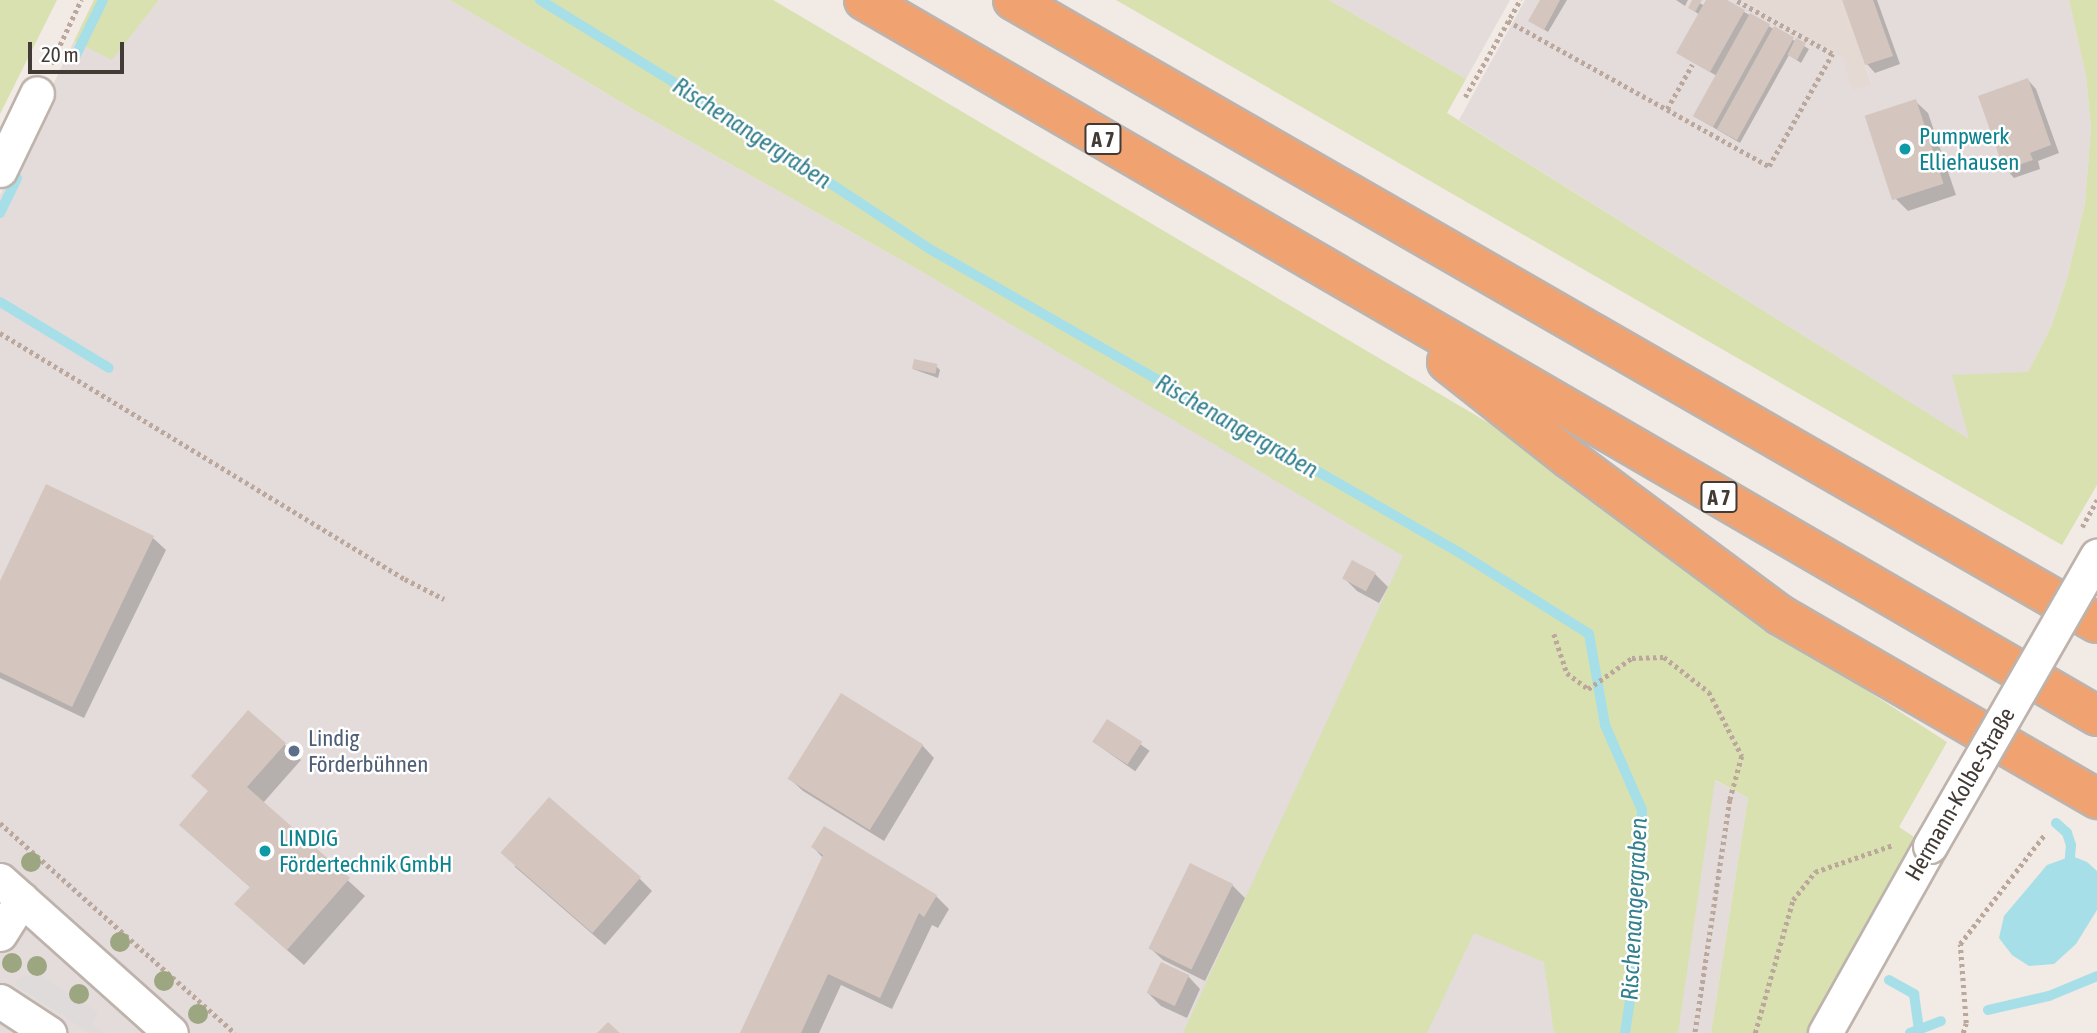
<!DOCTYPE html>
<meta charset="utf-8">
<style>
body{margin:0}
#map{position:relative;width:2097px;height:1033px;overflow:hidden;background:#f1eae5;font-family:"Asap Condensed",sans-serif}
div>[style]{position:absolute}
.residential>*{inset:0;background:#e4dad3}
.industrial>*{inset:0;background:#e3dcda}
.green>*{inset:0;background:#d9e1b1}
.parking>*{inset:0;background:#dfdbda}
.water>*{inset:0;background:#a6dfe8}
.shadow>*{inset:0;background:#0003;transform-origin:0 0}
.stream>*{height:10px;margin:-5px;padding:0 5px;transform-origin:5px;border-radius:5px;background:#a6dfe8}
.building>*{inset:0;background:#d4c6bf;transform-origin:0 0}
.path>*{height:4.5px;margin-top:-2.25px;transform-origin:0;background:repeating-linear-gradient(90deg,#bba79b 0 3.5px,transparent 0 7px)}
.roads{filter:drop-shadow(2px 0 #beb3ac) drop-shadow(-2px 0 #beb3ac) drop-shadow(0 2px #beb3ac) drop-shadow(0 -2px #beb3ac)}
.minor>*{height:33px;margin:-16.5px;padding:0 16.5px;transform-origin:16.5px;border-radius:16.5px;background:#fff}
.highway>*{height:38px;margin:-19px;padding:0 19px;transform-origin:19px;border-radius:19px;background:#f0a371}
.path-bridge>*{height:4.5px;margin-top:-2.25px;transform-origin:0;background:repeating-linear-gradient(90deg,#bba79b 0 3.5px,transparent 0 7px)}
.bridges{filter:drop-shadow(2px 0 #beb3ac) drop-shadow(-2px 0 #beb3ac) drop-shadow(0 2px #beb3ac) drop-shadow(0 -2px #beb3ac)}
.minor-bridge>*{height:33px;margin:-16.5px;padding:0 16.5px;transform-origin:16.5px;border-radius:16.5px;background:#fff}
.trees>*{width:20px;height:20px;margin:-10px;border-radius:50%;background:#9ca681}
.dots>*{width:19px;height:19px;translate:-50% -50%;box-sizing:border-box;border:4px solid #fff;border-radius:50%}
span{translate:-50% -50%;white-space:nowrap;text-align:center;line-height:1.15;-webkit-text-stroke:5px #fff;paint-order:stroke}
.shield-label span{padding:2px 5px;background:#fff;border:2px solid;border-radius:5px;-webkit-text-stroke-width:0}
.shield-label{font-size:21px;color:#423a35;font-weight:700}
.culture-label{font-size:23px;color:#0d838f}
.left{translate:0 -50%;text-align:left}
.service-label{font-size:23px;color:#4e5e75}
.street-label{font-size:23px;color:#423a35}
.water-label{font-size:24px;color:#33808d;font-style:italic}
.scale{position:absolute;left:28px;top:42px;width:96px;height:32px;box-sizing:border-box;border:4px solid #423a35;border-top:0;padding-left:9px;font-size:21px;line-height:24px;white-space:nowrap;color:#423a35;-webkit-text-stroke:5px #fff;paint-order:stroke}
</style>
<div id="map">
<div class="residential">
<i style="clip-path:polygon(1743px 0,1842px 0,1872px 85px,1852px 91px,1842px 58px)"></i>
</div>
<div class="industrial">
<i style="clip-path:polygon(159px 0,450px 0,636px 111px,919px 270px,1390px 546px,1573px 682px,1714px 780px,1748px 798px,1711px 1033px,0 1033px,0 195px,74px 41px,112px 59px)"></i>
<i style="clip-path:polygon(1329px 0,1510px 0,1466px 79px)"></i>
<i style="clip-path:polygon(1525px 0,1743px 0,1843px 58px,1852px 91px,1872px 84px,1842px 0,2069px 0,2086px 76px,2091px 128px,2085px 203px,2067px 279px,2051px 327px,2028px 372px,1970px 440px,1459px 120px)"></i>
</div>
<div class="green">
<i style="clip-path:polygon(0 0,57px 0,0 114px)"></i>
<i style="clip-path:polygon(94px 0,159px 0,112px 60px,74px 41px)"></i>
<i style="clip-path:polygon(450px 0,773px 0,1560px 465px,1768px 627px,1947px 742px,1899px 827px,1914px 837px,1808px 1033px,1711px 1033px,1748px 798px,1715px 780px,1678px 1033px,1554px 1033px,1544px 962px,1474px 933px,1427px 1033px,1183px 1033px,1403px 556px,919px 270px,636px 111px)"></i>
<i style="clip-path:polygon(1116px 0,1329px 0,1466px 79px,1447px 113px,1969px 439px,1952px 375px,2028px 372px,2051px 327px,2067px 279px,2085px 203px,2091px 128px,2086px 76px,2069px 0,2097px 0,2097px 485px,2062px 545px)"></i>
</div>
<div class="parking">
<i style="clip-path:polygon(37px 973px,98px 1012px,91px 1024px,105px 1033px,90px 1033px,14px 984px,18px 979px)"></i>
</div>
<div class="water">
<i style="clip-path:polygon(2072px 856px,2087px 862px,2097px 871px,2097px 910px,2076px 944px,2054px 964px,2029px 966px,2012px 955px,1999px 938px,2004px 916px,2047px 865px)"></i>
</div>
<div class="shadow">
<i style="clip-path:polygon(1542px 0,1567px 0,1548px 32px,1530px 21px)"></i>
<i style="clip-path:polygon(1676px 0,1688px 0,1685px 6px)"></i>
<i style="clip-path:polygon(1694px 0,1705px 6px,1708px 0,1723px 0,1809px 49px,1801px 63px,1789px 55px,1740px 143px,1699px 119px,1717px 76px,1682px 56px,1700px 15px,1694px 11px)"></i>
<i style="clip-path:polygon(1844px 0,1877px 0,1900px 64px,1875px 73px,1867px 64px)"></i>
<i style="clip-path:polygon(2028px 80px,2036px 89px,2059px 153px,2038px 161px,2040px 169px,2014px 178px,2006px 169px)"></i>
<i style="clip-path:polygon(1915px 101px,1928px 113px,1956px 195px,1908px 211px,1896px 199px)"></i>
<i style="clip-path:polygon(936px 366px,940px 370px,938px 378px,913px 369px)"></i>
<i style="clip-path:polygon(153px 538px,166px 550px,84px 718px,0 678px,0 585px)"></i>
<i style="clip-path:polygon(1353px 562px,1375px 574px,1388px 587px,1379px 603px,1357px 591px,1344px 578px)"></i>
<i style="left:1107px;top:721px;width:52px;height:25px;rotate:35deg"></i>
<i style="clip-path:polygon(284px 744px,301px 760px,263px 803px,365px 896px,304px 965px,253px 920px,251px 888px,198px 841px)"></i>
<i style="clip-path:polygon(922px 745px,934px 758px,884px 841px,803px 791px,790px 779px)"></i>
<i style="clip-path:polygon(824px 828px,936px 896px,949px 909px,938px 928px,932px 925px,892px 1009px,841px 985px,819px 1033px,742px 1033px,823px 858px,813px 847px)"></i>
<i style="clip-path:polygon(514px 866px,640px 879px,652px 891px,605px 945px)"></i>
<i style="clip-path:polygon(1232px 885px,1245px 898px,1205px 981px,1163px 960px,1150px 948px)"></i>
<i style="clip-path:polygon(1188px 976px,1200px 989px,1187px 1018px,1161px 1006px,1148px 993px)"></i>
</div>
<div class="stream">
<i style="left:540px;top:0;width:210px;rotate:31.6deg"></i>
<i style="left:719px;top:110px;width:250px;rotate:33.4deg"></i>
<i style="left:928px;top:248px;width:613px;rotate:29.83deg"></i>
<i style="left:1460px;top:553px;width:152px;rotate:32.1deg"></i>
<i style="left:1589px;top:634px;width:92px;rotate:80deg"></i>
<i style="left:1605px;top:725px;width:93px;rotate:66.5deg"></i>
<i style="left:1642px;top:810px;width:157px;rotate:92.6deg"></i>
<i style="left:1635px;top:967px;width:67px;rotate:98.6deg"></i>
<i style="left:76px;top:55px;width:61px;rotate:-63.9deg"></i>
<i style="left:0;top:213px;width:39px;rotate:-64deg"></i>
<i style="left:0;top:302px;width:127px;rotate:31.2deg"></i>
<i style="left:2056px;top:823px;width:15px;rotate:42deg"></i>
<i style="left:2067px;top:833px;width:13px;rotate:72deg"></i>
<i style="left:2071px;top:845px;width:24px;rotate:95deg"></i>
<i style="left:1889px;top:980px;width:29px;rotate:29deg"></i>
<i style="left:1914px;top:994px;width:35px;rotate:82deg"></i>
<i style="left:1988px;top:1010px;width:63px;rotate:-12.9deg"></i>
<i style="left:2049px;top:996px;width:52px;rotate:-22.6deg"></i>
<i style="left:1910px;top:1033px;width:33px;rotate:-21deg"></i>
</div>
<div class="building">
<i style="clip-path:polygon(1540px 0,1560px 0,1544px 30px,1528px 21px)"></i>
<i style="clip-path:polygon(1692px 0,1702px 0,1695px 12px,1688px 8px)"></i>
<i style="clip-path:polygon(1706px 0,1727px 0,1745px 10px,1710px 72px,1676px 53px)"></i>
<i style="clip-path:polygon(1842px 0,1873px 0,1893px 56px,1865px 65px)"></i>
<i style="left:1750px;top:13px;width:23px;height:118px;rotate:29deg"></i>
<i style="left:1774px;top:26px;width:23px;height:118px;rotate:29deg"></i>
<i style="left:1796px;top:38px;width:11px;height:19px;rotate:27deg"></i>
<i style="clip-path:polygon(2028px 78px,2051px 145px,2030px 153px,2033px 160px,2004px 170px,1978px 96px)"></i>
<i style="left:1916px;top:99px;width:89px;height:54px;rotate:72deg"></i>
<i style="left:914px;top:359px;width:24px;height:10px;rotate:12deg"></i>
<i style="clip-path:polygon(46px 484px,154px 536px,72px 707px,0 672px,0 581px)"></i>
<i style="left:1352px;top:560px;width:27px;height:21px;rotate:28deg"></i>
<i style="left:841px;top:693px;width:97px;height:101px;rotate:32deg"></i>
<i style="clip-path:polygon(248px 710px,286px 743px,247px 787px,350px 878px,287px 950px,234px 904px,250px 887px,179px 825px,208px 791px,191px 776px)"></i>
<i style="left:1107px;top:719px;width:42px;height:27px;rotate:33deg"></i>
<i style="left:549px;top:797px;width:122px;height:74px;rotate:41deg"></i>
<i style="clip-path:polygon(824px 826px,937px 895px,924px 917px,919px 913px,880px 998px,828px 974px,801px 1033px,740px 1033px,823px 855px,811px 847px)"></i>
<i style="left:1190px;top:863px;width:48px;height:95px;rotate:26deg"></i>
<i style="left:1161px;top:962px;width:31px;height:34px;rotate:25deg"></i>
<i style="clip-path:polygon(608px 1022px,620px 1033px,597px 1033px)"></i>
</div>
<div class="path">
<i style="left:1508px;top:21px;width:299px;rotate:29.1deg"></i>
<i style="left:1769px;top:166px;width:129px;rotate:-60.6deg"></i>
<i style="left:1832px;top:54px;width:111px;rotate:-150.9deg"></i>
<i style="left:51px;top:64px;width:71px;rotate:-64.9deg"></i>
<i style="left:1465px;top:97px;width:112px;rotate:-60.4deg"></i>
<i style="left:1667px;top:109px;width:51px;rotate:-60.4deg"></i>
<i style="left:0;top:333px;width:474px;rotate:31.3deg"></i>
<i style="left:405px;top:579px;width:44px;rotate:27.1deg"></i>
<i style="left:1554px;top:634px;width:41px;rotate:71.6deg"></i>
<i style="left:1567px;top:673px;width:26px;rotate:37deg"></i>
<i style="left:1588px;top:689px;width:54px;rotate:-35.2deg"></i>
<i style="left:1632px;top:658px;width:32px;rotate:-2deg"></i>
<i style="left:1664px;top:657px;width:57px;rotate:37.9deg"></i>
<i style="left:1709px;top:692px;width:72px;rotate:62.7deg"></i>
<i style="left:1742px;top:756px;width:46px;rotate:105.3deg"></i>
<i style="left:1730px;top:800px;width:236px;rotate:98.5deg"></i>
<i style="left:0;top:823px;width:315px;rotate:41.8deg"></i>
<i style="left:1755px;top:1033px;width:138px;rotate:-74.1deg"></i>
<i style="left:1793px;top:900px;width:36px;rotate:-52deg"></i>
<i style="left:1815px;top:872px;width:83px;rotate:-19.1deg"></i>
<i style="left:1963px;top:1033px;width:10px;rotate:-73deg"></i>
<i style="left:1966px;top:1023px;width:79px;rotate:-94.3deg"></i>
<i style="left:1960px;top:944px;width:139px;rotate:-52.3deg"></i>
</div>
<div class="roads">
<div class="minor">
<i style="left:0;top:170px;width:85px;rotate:-64.3deg"></i>
<i style="left:0;top:880px;width:229px;rotate:41.8deg"></i>
<i style="left:0;top:934px;width:41px;rotate:-57.8deg"></i>
<i style="left:0;top:1001px;width:59px;rotate:33.1deg"></i>
<i style="left:1825px;top:1033px;width:214px;rotate:-60.7deg"></i>
</div>
<div class="highway">
<i style="left:864px;top:0;width:1426px;rotate:30.14deg"></i>
<i style="left:1013px;top:0;width:1250px;rotate:29.89deg"></i>
<i style="left:1447px;top:362px;width:157px;rotate:38.3deg"></i>
<i style="left:1570px;top:459px;width:262px;rotate:36.6deg"></i>
<i style="left:1780px;top:615px;width:367px;rotate:30.1deg"></i>
</div>
</div>
<div class="path-bridge">
<i style="left:2082px;top:527px;width:31px;rotate:-61deg"></i>
</div>
<div class="bridges">
<div class="minor-bridge">
<i style="left:1930px;top:846px;width:335px;rotate:-60.1deg"></i>
</div>
</div>
<div class="trees">
<i style="left:31px;top:862px"></i>
<i style="left:120px;top:942px"></i>
<i style="left:12px;top:963px"></i>
<i style="left:37px;top:966px"></i>
<i style="left:164px;top:981px"></i>
<i style="left:79px;top:994px"></i>
<i style="left:198px;top:1014px"></i>
</div>
<div class="dots">
<i style="left:1905px;top:149px;background:#0f9aa8"></i>
<i style="left:294px;top:751px;background:#5c6f8a"></i>
<i style="left:265px;top:851px;background:#0f9aa8"></i>
</div>
<div class="shield-label">
<span style="left:1103px;top:139px">A 7</span>
<span style="left:1719px;top:497px">A 7</span>
</div>
<div class="culture-label">
<span class="left" style="left:1919px;top:149px">Pumpwerk<br>Elliehausen</span>
<span class="left" style="left:279px;top:851px">LINDIG<br>Fördertechnik GmbH</span>
</div>
<div class="service-label">
<span class="left" style="left:308px;top:751px">Lindig<br>Förderbühnen</span>
</div>
<div class="street-label">
<span style="left:1960px;top:794px;rotate:-60deg">Hermann-Kolbe-Straße</span>
</div>
<div class="water-label">
<span style="left:752px;top:133px;rotate:33deg">Rischenangergraben</span>
<span style="left:1237px;top:426px;rotate:30deg">Rischenangergraben</span>
<span style="left:1634px;top:909px;rotate:-87deg">Rischenangergraben</span>
</div>
<div class="scale">20 m</div>
</div>
